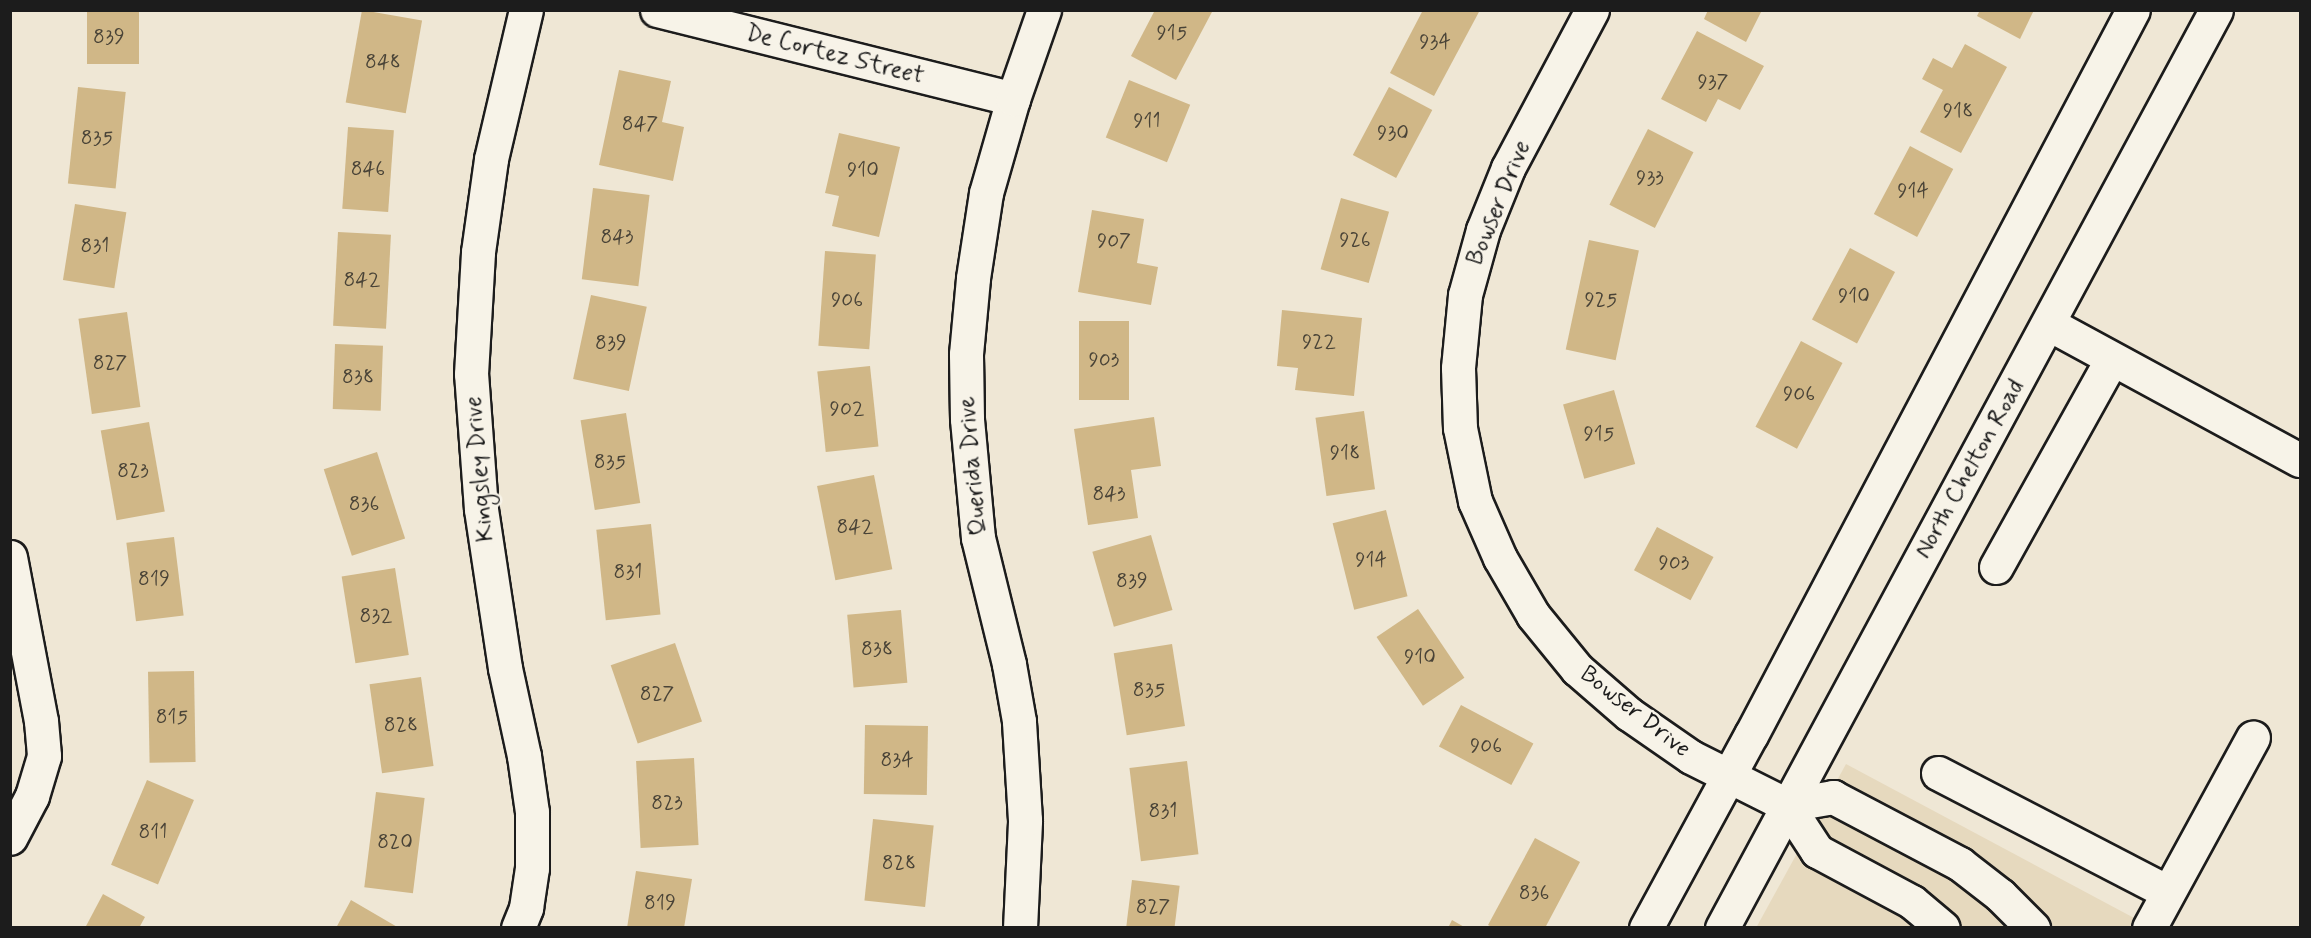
<!DOCTYPE html>
<style>
body{margin:0}
#map{position:relative;width:2311px;height:938px;overflow:hidden;background:#efe7d5;font-family:Mynerve,sans-serif}
div>[style]{position:absolute}
.built>*{inset:0;background:#e6d9be}
.building>*{inset:0;background:#d0b787;transform-origin:0 0}
.roads{filter:drop-shadow(2px 0 #1c1c1c) drop-shadow(-2px 0 #1c1c1c) drop-shadow(0 2px #1c1c1c) drop-shadow(0 -2px #1c1c1c)}
.street>*{height:33px;margin:-16.5px;padding:0 16.5px;transform-origin:16.5px;border-radius:16.5px;background:#f7f3e8}
.secondary>*{height:33px;margin:-16.5px;padding:0 16.5px;transform-origin:16.5px;border-radius:16.5px;background:#f7f3e8}
span{translate:-50% -50%;white-space:nowrap;text-align:center;line-height:1.15;-webkit-text-stroke:5px #f7f3e8;paint-order:stroke}
.number-label{font-size:21px;color:#494337}
.number-label span{-webkit-text-stroke-width:0}
.street-label{font-size:24px;color:#1c1c1c}
.frame{position:absolute;inset:0;border:12px solid #1c1c1c;pointer-events:none}
</style>
<div id="map">
<div class="built">
<i style="clip-path:polygon(1846px 764px,2151px 927px,1756px 928px)"></i>
</div>
<div class="building">
<i style="left:87px;top:10px;width:52px;height:54px"></i>
<i style="left:362px;top:10px;width:61px;height:94px;rotate:10deg"></i>
<i style="clip-path:polygon(1155px 10px,1213px 10px,1176px 80px,1131px 56px)"></i>
<i style="clip-path:polygon(1423px 10px,1480px 10px,1434px 96px,1390px 73px)"></i>
<i style="clip-path:polygon(1708px 10px,1762px 10px,1746px 42px,1704px 19px)"></i>
<i style="clip-path:polygon(1980px 10px,2034px 10px,2020px 39px,1977px 16px)"></i>
<i style="clip-path:polygon(1697px 31px,1764px 66px,1740px 110px,1718px 99px,1706px 122px,1661px 99px)"></i>
<i style="clip-path:polygon(1965px 44px,2007px 67px,1961px 153px,1920px 132px,1943px 90px,1922px 79px,1933px 58px,1952px 68px)"></i>
<i style="clip-path:polygon(619px 70px,671px 81px,662px 122px,684px 127px,673px 181px,599px 165px)"></i>
<i style="left:1129px;top:80px;width:66px;height:62px;rotate:22deg"></i>
<i style="left:78px;top:87px;width:48px;height:97px;rotate:6deg"></i>
<i style="left:1389px;top:87px;width:49px;height:77px;rotate:28deg"></i>
<i style="left:348px;top:127px;width:46px;height:82px;rotate:4deg"></i>
<i style="left:1648px;top:129px;width:51px;height:85px;rotate:27deg"></i>
<i style="clip-path:polygon(839px 133px,900px 147px,879px 237px,832px 226px,839px 196px,825px 193px)"></i>
<i style="left:1910px;top:146px;width:49px;height:77px;rotate:28deg"></i>
<i style="left:593px;top:188px;width:57px;height:92px;rotate:7deg"></i>
<i style="left:1341px;top:198px;width:50px;height:74px;rotate:16deg"></i>
<i style="left:75px;top:204px;width:52px;height:77px;rotate:9deg"></i>
<i style="clip-path:polygon(1092px 210px,1144px 219px,1137px 263px,1158px 267px,1151px 305px,1078px 292px)"></i>
<i style="left:338px;top:232px;width:53px;height:94px;rotate:3deg"></i>
<i style="left:1589px;top:240px;width:51px;height:112px;rotate:12deg"></i>
<i style="left:1850px;top:248px;width:51px;height:81px;rotate:28deg"></i>
<i style="left:825px;top:251px;width:51px;height:95px;rotate:4deg"></i>
<i style="left:591px;top:295px;width:57px;height:86px;rotate:12deg"></i>
<i style="clip-path:polygon(1282px 310px,1362px 318px,1354px 396px,1295px 390px,1298px 368px,1277px 366px)"></i>
<i style="left:127px;top:312px;width:96px;height:49px;rotate:82deg"></i>
<i style="left:1079px;top:321px;width:50px;height:79px"></i>
<i style="left:1801px;top:341px;width:47px;height:97px;rotate:28deg"></i>
<i style="left:335px;top:344px;width:48px;height:65px;rotate:2deg"></i>
<i style="left:870px;top:366px;width:81px;height:53px;rotate:84deg"></i>
<i style="left:1614px;top:390px;width:77px;height:53px;rotate:74deg"></i>
<i style="left:1364px;top:411px;width:79px;height:49px;rotate:82deg"></i>
<i style="left:626px;top:413px;width:91px;height:46px;rotate:81deg"></i>
<i style="clip-path:polygon(1154px 417px,1161px 466px,1131px 470px,1138px 518px,1088px 525px,1074px 429px)"></i>
<i style="left:149px;top:422px;width:91px;height:49px;rotate:80deg"></i>
<i style="left:377px;top:452px;width:91px;height:56px;rotate:72deg"></i>
<i style="left:874px;top:475px;width:96px;height:58px;rotate:79deg"></i>
<i style="left:1386px;top:510px;width:89px;height:55px;rotate:76deg"></i>
<i style="left:651px;top:524px;width:91px;height:55px;rotate:84deg"></i>
<i style="left:1657px;top:527px;width:64px;height:49px;rotate:28deg"></i>
<i style="left:1151px;top:535px;width:78px;height:61px;rotate:74deg"></i>
<i style="left:174px;top:537px;width:79px;height:48px;rotate:83deg"></i>
<i style="left:395px;top:568px;width:88px;height:54px;rotate:81deg"></i>
<i style="left:1418px;top:609px;width:83px;height:50px;rotate:56deg"></i>
<i style="left:901px;top:610px;width:73px;height:54px;rotate:85deg"></i>
<i style="left:675px;top:643px;width:83px;height:68px;rotate:71deg"></i>
<i style="left:1172px;top:644px;width:83px;height:59px;rotate:81deg"></i>
<i style="left:194px;top:671px;width:91px;height:46px;rotate:89deg"></i>
<i style="left:421px;top:677px;width:90px;height:52px;rotate:82deg"></i>
<i style="left:1461px;top:705px;width:82px;height:47px;rotate:28deg"></i>
<i style="left:865px;top:725px;width:63px;height:69px;rotate:1deg"></i>
<i style="left:694px;top:758px;width:87px;height:58px;rotate:87deg"></i>
<i style="left:1187px;top:761px;width:94px;height:58px;rotate:83deg"></i>
<i style="left:147px;top:780px;width:51px;height:92px;rotate:23deg"></i>
<i style="left:376px;top:792px;width:49px;height:96px;rotate:7deg"></i>
<i style="left:873px;top:819px;width:61px;height:82px;rotate:6deg"></i>
<i style="clip-path:polygon(1535px 838px,1580px 862px,1545px 928px,1493px 928px,1488px 925px)"></i>
<i style="clip-path:polygon(636px 871px,692px 879px,684px 928px,627px 928px)"></i>
<i style="left:1132px;top:880px;width:48px;height:48px;rotate:7deg"></i>
<i style="clip-path:polygon(103px 894px,145px 917px,139px 928px,85px 928px)"></i>
<i style="clip-path:polygon(351px 900px,399px 928px,336px 928px)"></i>
<i style="clip-path:polygon(1452px 920px,1466px 928px,1448px 928px)"></i>
</div>
<div class="roads">
<div class="street">
<i style="left:657px;top:10px;width:367px;rotate:14deg"></i>
<i style="left:1592px;top:10px;width:179px;rotate:118deg"></i>
<i style="left:1508px;top:168px;width:67px;rotate:112deg"></i>
<i style="left:1483px;top:230px;width:67px;rotate:105.5deg"></i>
<i style="left:1465px;top:295px;width:73px;rotate:95.5deg"></i>
<i style="left:1458px;top:368px;width:60px;rotate:88.1deg"></i>
<i style="left:1460px;top:428px;width:75px;rotate:78.4deg"></i>
<i style="left:1475px;top:501px;width:62px;rotate:66.3deg"></i>
<i style="left:1500px;top:558px;width:66px;rotate:59.9deg"></i>
<i style="left:1533px;top:615px;width:70px;rotate:50.8deg"></i>
<i style="left:1577px;top:669px;width:69px;rotate:40.9deg"></i>
<i style="left:1629px;top:714px;width:75px;rotate:34.7deg"></i>
<i style="left:1691px;top:757px;width:107px;rotate:26.6deg"></i>
<i style="left:2049px;top:324px;width:285px;rotate:28.5deg"></i>
<i style="left:10px;top:557px;width:167px;rotate:79.3deg"></i>
<i style="left:41px;top:721px;width:35px;rotate:85deg"></i>
<i style="left:44px;top:756px;width:42px;rotate:106.7deg"></i>
<i style="left:32px;top:796px;width:47px;rotate:117.6deg"></i>
<i style="left:1996px;top:567px;width:237px;rotate:-60.9deg"></i>
<i style="left:1938px;top:773px;width:259px;rotate:27.4deg"></i>
<i style="left:1787px;top:805px;width:47px;rotate:-9.9deg"></i>
<i style="left:1833px;top:797px;width:144px;rotate:27.8deg"></i>
<i style="left:1960px;top:864px;width:51px;rotate:37.8deg"></i>
<i style="left:2000px;top:895px;width:47px;rotate:45deg"></i>
<i style="left:1787px;top:805px;width:55px;rotate:56.9deg"></i>
<i style="left:1817px;top:851px;width:108px;rotate:28.2deg"></i>
<i style="left:1912px;top:902px;width:40px;rotate:40deg"></i>
<i style="left:518px;top:928px;width:22px;rotate:-68deg"></i>
<i style="left:526px;top:908px;width:40px;rotate:-81.5deg"></i>
<i style="left:532px;top:868px;width:56px;rotate:-90deg"></i>
<i style="left:532px;top:812px;width:57px;rotate:-98.1deg"></i>
<i style="left:524px;top:756px;width:90px;rotate:-102.2deg"></i>
<i style="left:505px;top:668px;width:161px;rotate:-98.6deg"></i>
<i style="left:481px;top:509px;width:135px;rotate:-94.2deg"></i>
<i style="left:471px;top:374px;width:122px;rotate:-86.7deg"></i>
<i style="left:478px;top:252px;width:94px;rotate:-82deg"></i>
<i style="left:491px;top:159px;width:153px;rotate:-76.8deg"></i>
<i style="left:1020px;top:928px;width:108px;rotate:-87.3deg"></i>
<i style="left:1025px;top:820px;width:99px;rotate:-93.5deg"></i>
<i style="left:1019px;top:721px;width:58px;rotate:-100deg"></i>
<i style="left:1009px;top:664px;width:130px;rotate:-103.8deg"></i>
<i style="left:978px;top:538px;width:120px;rotate:-95.3deg"></i>
<i style="left:967px;top:419px;width:65px;rotate:-90.9deg"></i>
<i style="left:966px;top:354px;width:76px;rotate:-84.7deg"></i>
<i style="left:973px;top:278px;width:86px;rotate:-81.3deg"></i>
<i style="left:986px;top:193px;width:98px;rotate:-74deg"></i>
<i style="left:1013px;top:99px;width:94px;rotate:-70.8deg"></i>
<i style="left:2149px;top:928px;width:217px;rotate:-61.4deg"></i>
</div>
<div class="secondary">
<i style="left:1646px;top:928px;width:220px;rotate:-61.5deg"></i>
<i style="left:1751px;top:735px;width:819px;rotate:-62.22deg"></i>
<i style="left:1722px;top:928px;width:1042px;rotate:-61.71deg"></i>
</div>
</div>
<div class="number-label">
<span style="left:1172px;top:33px">915</span>
<span style="left:109px;top:37px">839</span>
<span style="left:1435px;top:42px">934</span>
<span style="left:383px;top:62px">848</span>
<span style="left:1713px;top:82px">937</span>
<span style="left:1958px;top:111px">918</span>
<span style="left:1147px;top:121px">911</span>
<span style="left:640px;top:124px">847</span>
<span style="left:1393px;top:133px">930</span>
<span style="left:97px;top:138px">835</span>
<span style="left:368px;top:169px">846</span>
<span style="left:863px;top:170px">910</span>
<span style="left:1650px;top:178px">933</span>
<span style="left:1913px;top:191px">914</span>
<span style="left:617px;top:237px">843</span>
<span style="left:1355px;top:240px">926</span>
<span style="left:1114px;top:241px">907</span>
<span style="left:95px;top:246px">831</span>
<span style="left:362px;top:280px">842</span>
<span style="left:1854px;top:296px">910</span>
<span style="left:847px;top:300px">906</span>
<span style="left:1601px;top:300px">925</span>
<span style="left:1319px;top:342px">922</span>
<span style="left:611px;top:343px">839</span>
<span style="left:1104px;top:360px">903</span>
<span style="left:110px;top:363px">827</span>
<span style="left:358px;top:377px">838</span>
<span style="left:1799px;top:394px">906</span>
<span style="left:847px;top:409px">902</span>
<span style="left:1599px;top:434px">915</span>
<span style="left:1345px;top:453px">918</span>
<span style="left:610px;top:462px">835</span>
<span style="left:133px;top:471px">823</span>
<span style="left:1109px;top:494px">843</span>
<span style="left:364px;top:504px">836</span>
<span style="left:855px;top:527px">842</span>
<span style="left:1371px;top:560px">914</span>
<span style="left:1674px;top:563px">903</span>
<span style="left:628px;top:572px">831</span>
<span style="left:154px;top:579px">819</span>
<span style="left:1132px;top:581px">839</span>
<span style="left:376px;top:616px">832</span>
<span style="left:877px;top:649px">838</span>
<span style="left:1420px;top:657px">910</span>
<span style="left:1149px;top:690px">835</span>
<span style="left:657px;top:694px">827</span>
<span style="left:172px;top:717px">815</span>
<span style="left:401px;top:725px">828</span>
<span style="left:1486px;top:746px">906</span>
<span style="left:897px;top:760px">834</span>
<span style="left:667px;top:803px">823</span>
<span style="left:1163px;top:811px">831</span>
<span style="left:153px;top:832px">811</span>
<span style="left:395px;top:842px">820</span>
<span style="left:899px;top:863px">828</span>
<span style="left:1534px;top:893px">836</span>
<span style="left:660px;top:903px">819</span>
<span style="left:1153px;top:907px">827</span>
</div>
<div class="street-label">
<span style="left:835px;top:55px;rotate:14deg">De Cortez Street</span>
<span style="left:1499px;top:203px;rotate:-68deg">Bowser Drive</span>
<span style="left:973px;top:466px;rotate:-95deg">Querida Drive</span>
<span style="left:480px;top:469px;rotate:-95deg">Kingsley Drive</span>
<span style="left:1970px;top:469px;rotate:-61deg">North Chelton Road</span>
<span style="left:1635px;top:712px;rotate:38deg">Bowser Drive</span>
</div>
<div class="frame"></div>
</div>
